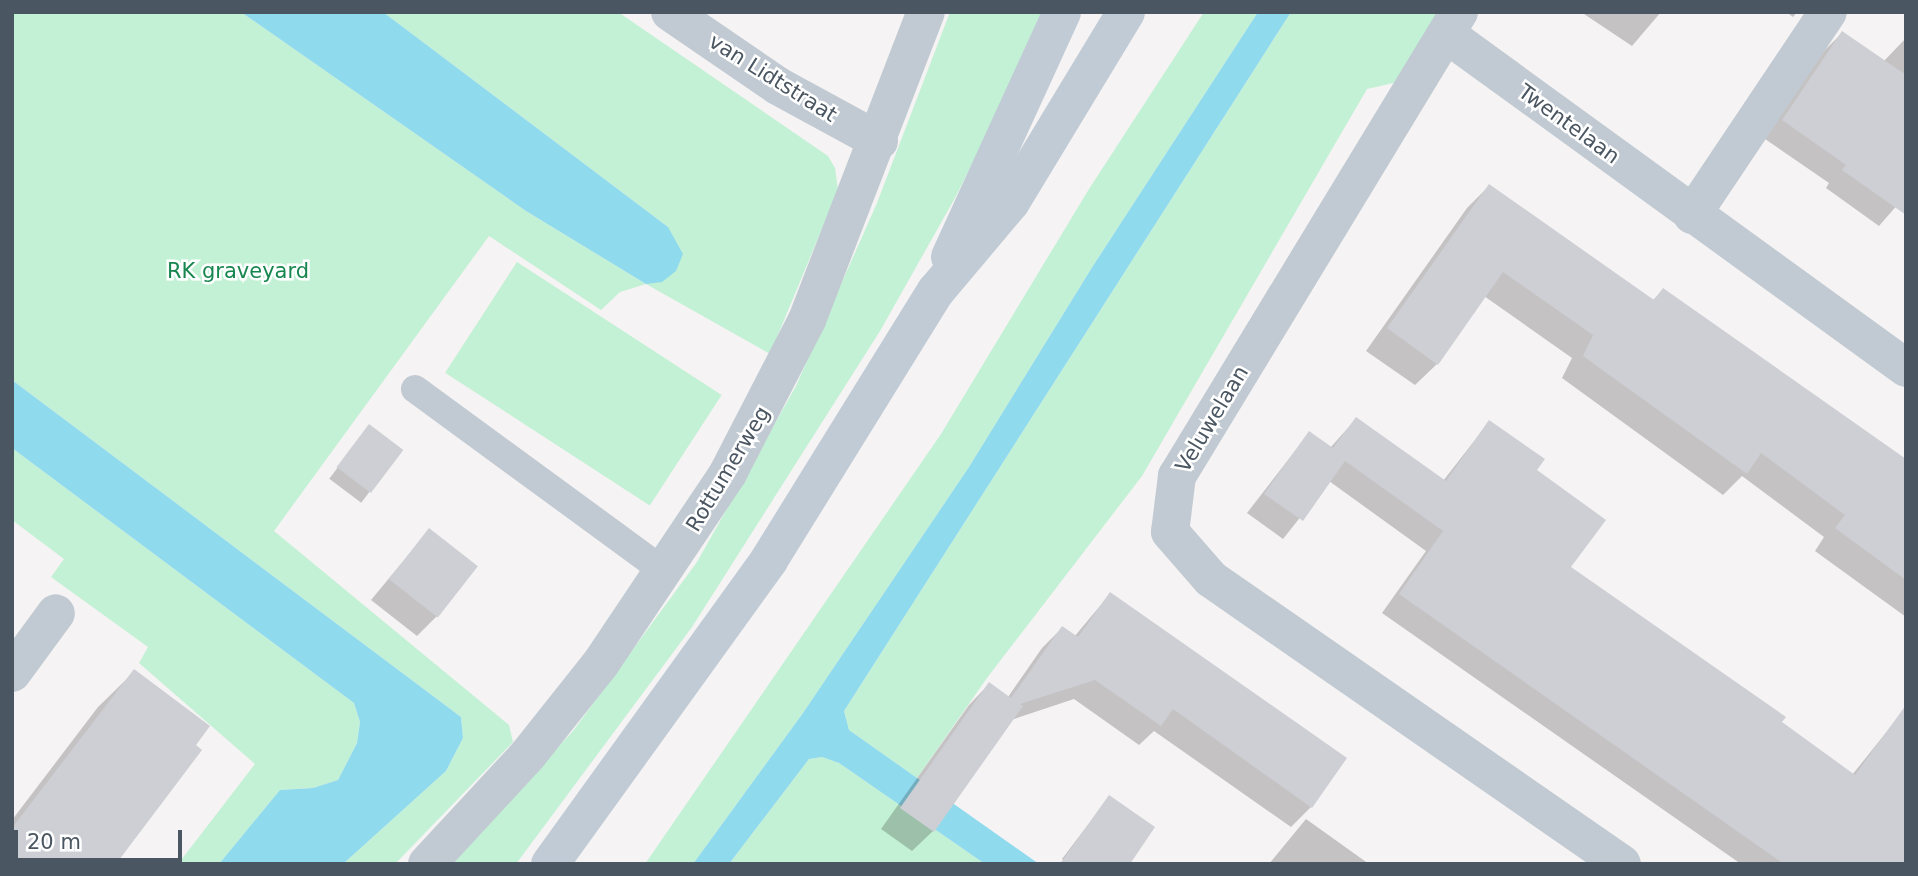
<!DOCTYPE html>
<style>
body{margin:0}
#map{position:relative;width:1918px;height:876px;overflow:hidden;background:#f5f3f3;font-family:"DejaVu Sans",sans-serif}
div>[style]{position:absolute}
.green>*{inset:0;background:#c3f1d5;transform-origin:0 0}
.water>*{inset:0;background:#90daee}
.shadow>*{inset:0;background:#0003;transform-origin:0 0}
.building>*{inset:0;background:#cdcfd5;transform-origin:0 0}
.service>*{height:28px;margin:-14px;padding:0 14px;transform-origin:14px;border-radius:14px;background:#c1cad2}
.minor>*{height:38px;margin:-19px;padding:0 19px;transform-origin:19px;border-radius:19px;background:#c1cad2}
.secondary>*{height:38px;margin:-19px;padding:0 19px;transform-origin:19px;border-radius:19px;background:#c1cbd6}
span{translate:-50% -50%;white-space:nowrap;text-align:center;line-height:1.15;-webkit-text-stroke:5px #fff;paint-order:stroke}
.street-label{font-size:21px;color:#4a5661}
.park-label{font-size:21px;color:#17864f}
.frame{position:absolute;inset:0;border:14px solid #4a5661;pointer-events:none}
.scale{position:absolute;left:14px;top:830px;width:168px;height:32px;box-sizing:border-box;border:4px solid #4a5661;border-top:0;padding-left:9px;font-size:21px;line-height:24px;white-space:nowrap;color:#4a5661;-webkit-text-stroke:5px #fff;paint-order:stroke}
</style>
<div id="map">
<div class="green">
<i style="clip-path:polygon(12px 12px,241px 12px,526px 211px,646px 284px,668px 227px,383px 12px,618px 12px,828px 156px,835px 168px,838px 190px,770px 354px,646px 284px,620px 292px,601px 310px,489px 236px,274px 531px,509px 725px,513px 742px,395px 864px,343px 864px,446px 771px,463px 738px,461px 717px,12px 380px)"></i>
<i style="clip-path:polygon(950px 12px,1048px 12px,955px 198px,880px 331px,692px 627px,516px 864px,450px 864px,573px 731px,697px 562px,796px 386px,877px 203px)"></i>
<i style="clip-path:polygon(1204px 12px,1258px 12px,1091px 269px,969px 467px,803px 713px,693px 864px,645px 864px,941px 434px,1089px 189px)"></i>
<i style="clip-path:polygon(1291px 12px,1440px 12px,1398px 82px,1367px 89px,1142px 476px,987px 678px,917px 778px,849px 730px,844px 711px)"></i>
<i style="left:517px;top:262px;width:244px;height:132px;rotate:33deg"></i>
<i style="clip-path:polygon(12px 448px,354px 703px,360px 722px,357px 743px,338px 780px,313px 788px,280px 790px,219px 864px,178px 864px,255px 764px,139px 663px,148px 647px,51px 577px,64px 559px,12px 520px)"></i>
<i style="clip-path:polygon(822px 757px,839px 763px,985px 864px,729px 864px,809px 759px)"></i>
</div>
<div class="water">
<i style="clip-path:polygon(241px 12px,383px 12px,668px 227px,683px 254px,676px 271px,662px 282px,646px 284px,526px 211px)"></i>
<i style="clip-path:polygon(1258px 12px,1291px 12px,844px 711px,849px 730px,1039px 864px,985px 864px,839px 763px,822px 757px,809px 759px,729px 864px,693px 864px,803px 713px,969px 467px,1091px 269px)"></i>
<i style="clip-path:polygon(12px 380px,461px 717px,463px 738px,446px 771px,343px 864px,219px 864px,280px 790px,313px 788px,338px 780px,357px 743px,360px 722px,354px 703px,12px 448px)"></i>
</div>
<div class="shadow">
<i style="clip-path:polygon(1581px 12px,1661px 12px,1632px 46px)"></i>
<i style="clip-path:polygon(1786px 12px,1797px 12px,1793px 17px)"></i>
<i style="clip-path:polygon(1842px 33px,1883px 62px,1906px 38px,1906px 195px,1879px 226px,1826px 188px,1829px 183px,1765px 139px,1824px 51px)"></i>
<i style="clip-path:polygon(1489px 186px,1652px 301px,1663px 290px,1906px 462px,1906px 617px,1815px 551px,1824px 537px,1742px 476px,1723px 495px,1562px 378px,1572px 358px,1484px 296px,1437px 364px,1415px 385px,1366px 351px,1467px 208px)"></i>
<i style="clip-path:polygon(1356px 419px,1443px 481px,1489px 422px,1535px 471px,1568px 567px,1852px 775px,1905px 709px,1906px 864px,1741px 864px,1382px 613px,1426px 551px,1329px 481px,1283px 539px,1247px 513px,1309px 433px,1330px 448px)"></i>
<i style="left:369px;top:426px;width:40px;height:66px;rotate:37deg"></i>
<i style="clip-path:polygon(429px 530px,437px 616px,417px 636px,371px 600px)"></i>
<i style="clip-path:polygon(1110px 594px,1311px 807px,1291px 827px,1154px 731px,1139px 745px,1074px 699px,1011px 720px,933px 831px,912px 851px,881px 829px,969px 705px,989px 684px,1008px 697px,1042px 648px,1062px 628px,1074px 637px)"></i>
<i style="clip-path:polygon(135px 671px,12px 864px,12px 820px,98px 707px)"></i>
<i style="clip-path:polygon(1109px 797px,1068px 864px,1062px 859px)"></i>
<i style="clip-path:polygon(1306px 819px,1369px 864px,1269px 864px)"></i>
</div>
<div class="building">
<i style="clip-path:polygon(1842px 31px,1906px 75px,1906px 215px,1842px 170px,1846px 165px,1782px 120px)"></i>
<i style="clip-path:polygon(1489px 184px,1654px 300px,1663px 288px,1906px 459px,1906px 580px,1835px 528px,1845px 515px,1761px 453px,1747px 474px,1583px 356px,1593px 335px,1503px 272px,1438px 365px,1387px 328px)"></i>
<i style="clip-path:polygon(1356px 417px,1446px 481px,1489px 420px,1545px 459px,1537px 470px,1606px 520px,1571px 567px,1786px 717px,1782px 722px,1855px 775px,1906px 705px,1906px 864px,1784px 864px,1399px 594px,1443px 531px,1345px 461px,1303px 521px,1264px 494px,1309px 431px,1333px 448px)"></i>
<i style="left:369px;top:424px;width:43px;height:54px;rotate:37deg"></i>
<i style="left:429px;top:528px;width:62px;height:65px;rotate:38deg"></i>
<i style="clip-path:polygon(1110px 592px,1347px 758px,1312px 808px,1173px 709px,1161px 726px,1095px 680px,1020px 704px,1023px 706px,934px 832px,900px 808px,989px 682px,1011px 698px,1062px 626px,1078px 637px)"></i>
<i style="clip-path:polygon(134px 669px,210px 726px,196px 745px,202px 750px,116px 864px,12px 864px,12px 828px)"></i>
<i style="clip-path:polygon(1109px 795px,1155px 827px,1130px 864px,1060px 864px)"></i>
</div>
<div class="service">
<i style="left:415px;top:389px;width:311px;rotate:36.2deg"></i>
</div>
<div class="minor">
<i style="left:670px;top:12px;width:131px;rotate:34.4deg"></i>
<i style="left:778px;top:86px;width:115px;rotate:28.6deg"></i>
<i style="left:1459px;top:12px;width:543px;rotate:121.29deg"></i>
<i style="left:1177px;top:476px;width:56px;rotate:97.1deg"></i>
<i style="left:1170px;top:532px;width:62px;rotate:48.9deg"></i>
<i style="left:1211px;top:579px;width:500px;rotate:34.74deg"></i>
<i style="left:1446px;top:34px;width:568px;rotate:35.98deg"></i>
<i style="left:1692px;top:215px;width:244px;rotate:-56.2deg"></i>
<i style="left:12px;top:673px;width:74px;rotate:-53.7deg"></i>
<i style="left:427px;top:864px;width:147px;rotate:-47.2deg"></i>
<i style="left:527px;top:756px;width:119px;rotate:-51.5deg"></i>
<i style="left:601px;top:663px;width:229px;rotate:-56.2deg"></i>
<i style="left:728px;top:473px;width:172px;rotate:-62.7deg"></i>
<i style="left:807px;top:320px;width:330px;rotate:-68.9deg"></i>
</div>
<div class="secondary">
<i style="left:950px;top:257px;width:269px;rotate:-65.4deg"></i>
<i style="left:550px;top:864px;width:375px;rotate:-54.2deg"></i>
<i style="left:769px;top:560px;width:317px;rotate:-58.2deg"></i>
<i style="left:936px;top:291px;width:116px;rotate:-49.9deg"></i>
<i style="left:1011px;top:202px;width:222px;rotate:-58.8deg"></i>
</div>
<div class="street-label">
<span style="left:773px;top:78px;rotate:32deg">van Lidtstraat</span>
<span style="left:1569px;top:124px;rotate:36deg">Twentelaan</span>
<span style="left:1212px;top:419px;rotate:-59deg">Veluwelaan</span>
<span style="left:728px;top:469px;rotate:-59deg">Rottumerweg</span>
</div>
<div class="park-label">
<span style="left:238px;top:271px">RK graveyard</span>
</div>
<div class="frame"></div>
<div class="scale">20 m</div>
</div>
